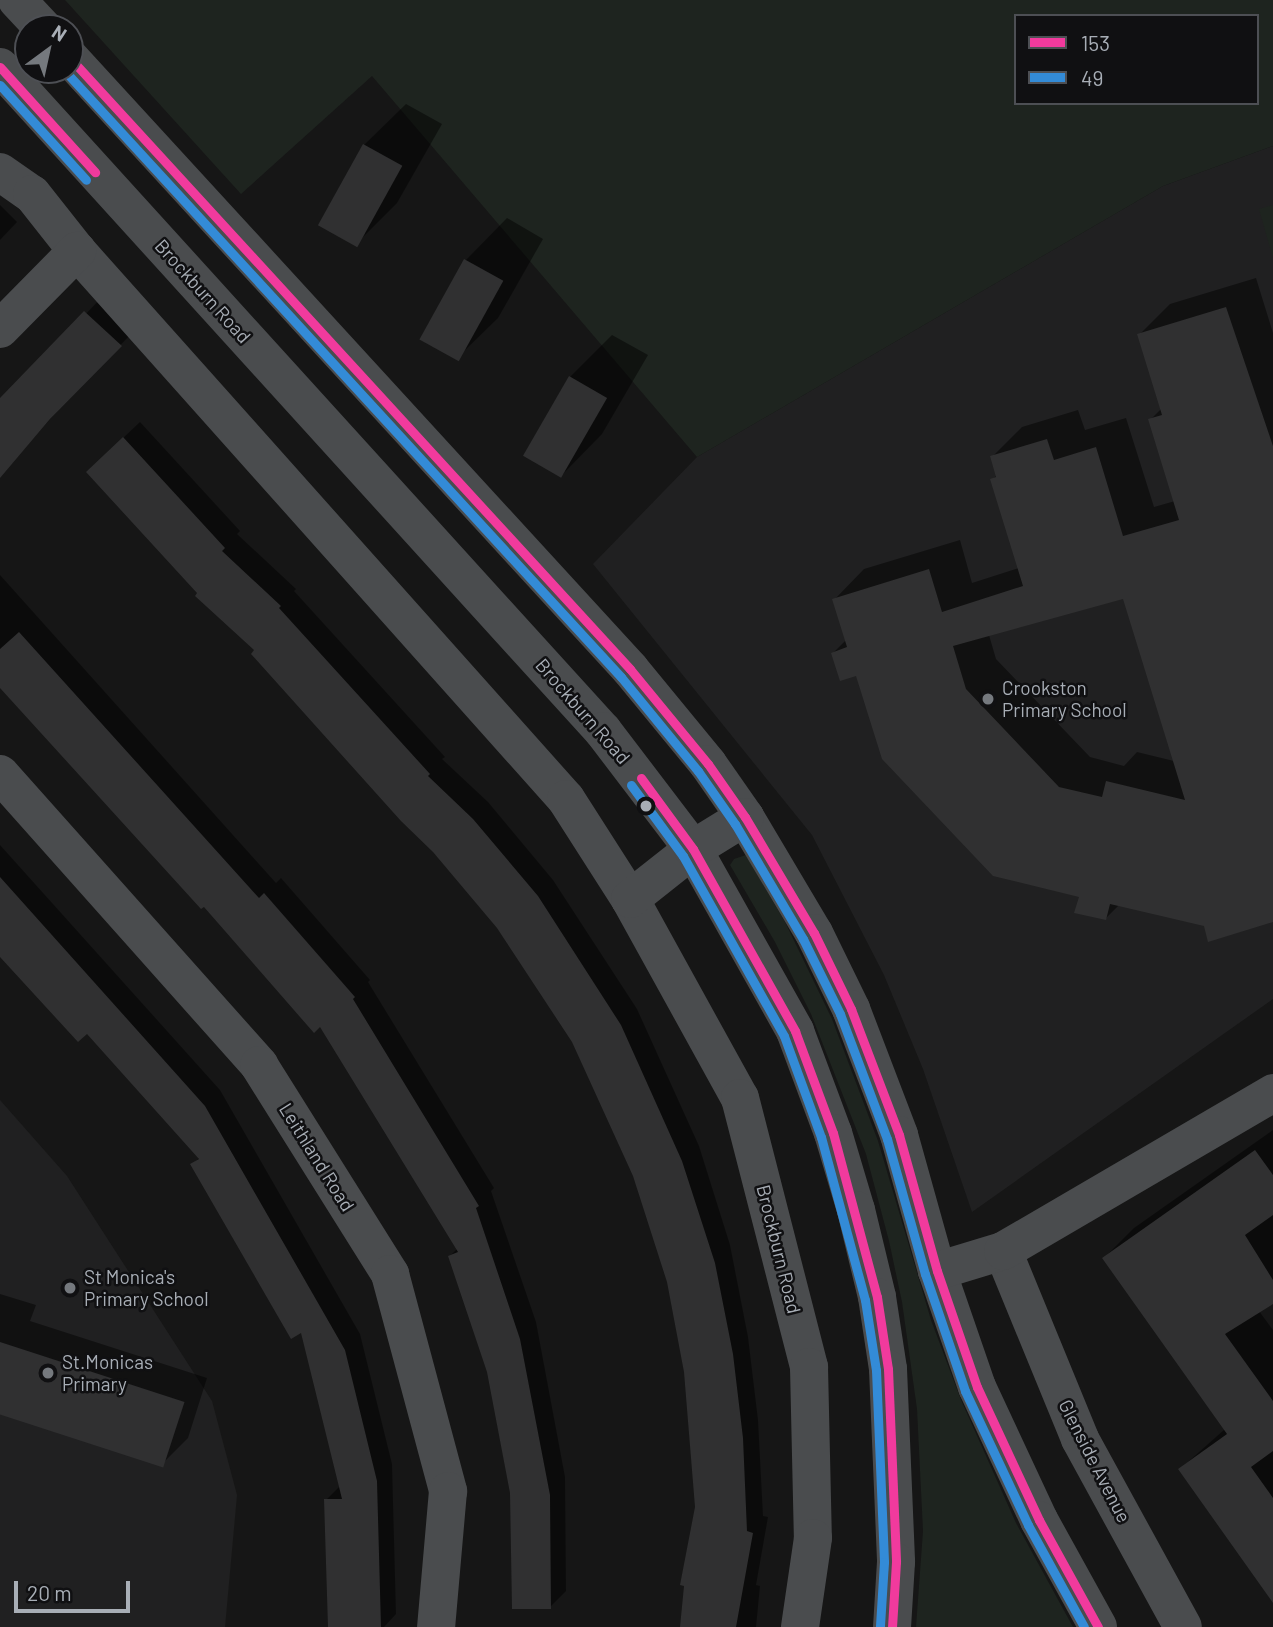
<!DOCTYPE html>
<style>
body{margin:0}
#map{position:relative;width:1273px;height:1627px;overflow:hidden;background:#161616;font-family:Barlow,sans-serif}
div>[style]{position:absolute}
.built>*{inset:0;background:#202021}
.green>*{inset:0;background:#1e241f}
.shadow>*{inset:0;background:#0007}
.building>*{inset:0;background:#303031;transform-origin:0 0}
.minor>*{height:38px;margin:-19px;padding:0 19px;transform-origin:19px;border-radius:19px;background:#4a4c4e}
.bus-1>*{height:9px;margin:-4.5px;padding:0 4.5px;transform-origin:4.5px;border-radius:4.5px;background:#f13a9d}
.bus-2>*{height:9px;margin:-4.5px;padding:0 4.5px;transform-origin:4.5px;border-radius:4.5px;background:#338bd7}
.dots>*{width:19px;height:19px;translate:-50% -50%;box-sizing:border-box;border:4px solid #101012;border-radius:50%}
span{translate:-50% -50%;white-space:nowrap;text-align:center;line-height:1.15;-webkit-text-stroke:5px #101012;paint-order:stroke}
.street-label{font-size:19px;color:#a8aeb6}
.poi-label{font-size:19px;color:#a8aeb6}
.left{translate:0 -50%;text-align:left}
.legend{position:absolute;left:1014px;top:14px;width:245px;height:91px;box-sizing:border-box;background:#101012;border:2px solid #4d4f54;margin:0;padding:9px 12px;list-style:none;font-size:21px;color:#a8aeb6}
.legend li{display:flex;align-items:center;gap:14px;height:35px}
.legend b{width:35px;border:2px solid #4d4f54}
.north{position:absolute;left:14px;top:14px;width:70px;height:70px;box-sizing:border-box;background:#101012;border:2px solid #4d4f54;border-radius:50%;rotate:33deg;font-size:19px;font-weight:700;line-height:28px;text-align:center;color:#a8aeb6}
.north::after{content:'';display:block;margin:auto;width:24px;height:32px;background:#75797e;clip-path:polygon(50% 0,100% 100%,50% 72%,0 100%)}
.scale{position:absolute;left:14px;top:1581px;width:116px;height:32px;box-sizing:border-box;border:4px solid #a8aeb6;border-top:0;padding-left:9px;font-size:21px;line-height:24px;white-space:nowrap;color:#a8aeb6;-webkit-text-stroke:5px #101012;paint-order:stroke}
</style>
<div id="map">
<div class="built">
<i style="clip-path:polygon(1273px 146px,1273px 999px,972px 1212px,923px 1069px,884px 975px,812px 835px,593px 564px,697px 457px,1163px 186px)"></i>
<i style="clip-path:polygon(0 1100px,67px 1176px,212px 1401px,237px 1495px,225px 1627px,0 1627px)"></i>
</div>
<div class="green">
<i style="clip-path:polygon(evenodd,65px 0,1273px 0,1273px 146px,1163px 186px,697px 457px,372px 76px,241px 194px,65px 0,1016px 16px,1257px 16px,1257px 103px,1016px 103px,1016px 16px)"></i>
<i style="clip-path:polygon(1273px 205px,1273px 258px,1259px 209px)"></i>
<i style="clip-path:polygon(746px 855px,785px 922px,832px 1019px,878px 1141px,931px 1320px,961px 1400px,1016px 1523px,1073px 1627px,916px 1627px,923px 1531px,917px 1409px,902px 1302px,889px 1241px,866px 1154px,811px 1014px,775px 942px,730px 865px,734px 859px)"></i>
</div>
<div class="shadow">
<i style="clip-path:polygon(406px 104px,442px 124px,397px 203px,355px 245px,364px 145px)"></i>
<i style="clip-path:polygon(0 205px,17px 222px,0 240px)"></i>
<i style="clip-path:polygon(507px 218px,543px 239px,498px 318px,456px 359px,420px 339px,466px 260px)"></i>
<i style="clip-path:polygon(evenodd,1256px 278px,1273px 333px,1273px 920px,1205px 925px,1120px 904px,1105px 919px,833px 653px,847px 639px,834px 600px,864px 569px,960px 540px,972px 583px,1019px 568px,992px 480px,997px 475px,992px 457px,1022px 427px,1078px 410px,1085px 430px,1126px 418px,1154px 507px,1175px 501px,1150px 420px,1162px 408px,1139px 335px,1170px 304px,1256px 278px,1124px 597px,1174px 761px,1137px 752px,1124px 766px,1090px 757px,996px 659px,989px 635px,1124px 597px)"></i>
<i style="clip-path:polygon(102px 297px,136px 329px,66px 401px,9px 466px,0 459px,0 404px)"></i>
<i style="clip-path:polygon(612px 335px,648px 355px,602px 434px,561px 476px,525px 455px,570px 377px)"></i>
<i style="clip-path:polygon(140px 422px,240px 531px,237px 534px,296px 589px,294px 591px,445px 757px,442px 759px,488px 802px,553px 880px,637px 1009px,699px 1146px,730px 1245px,748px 1337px,758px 1420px,763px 1516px,768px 1517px,756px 1585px,760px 1586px,756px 1627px,682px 1627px,697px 1507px,686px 1371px,669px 1282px,635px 1175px,574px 1041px,499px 927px,257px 650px,199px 593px,104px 456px)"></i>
<i style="clip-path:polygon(0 575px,276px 883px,281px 878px,370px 980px,368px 982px,494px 1188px,491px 1191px,536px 1322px,565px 1477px,566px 1591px,550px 1607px,512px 1493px,489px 1372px,450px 1256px,458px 1248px,321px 1025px,0 686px)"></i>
<i style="clip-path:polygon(0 845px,220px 1090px,360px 1334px,392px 1464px,396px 1614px,384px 1627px,330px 1627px,326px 1500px,341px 1485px,302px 1330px,193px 1164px,200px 1157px,87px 1031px,0 954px)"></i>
<i style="clip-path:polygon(1273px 1130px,1273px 1302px,1259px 1311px,1273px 1330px,1273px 1600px,1180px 1469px,1225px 1429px,1104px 1258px,1134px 1228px)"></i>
<i style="clip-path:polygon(0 1294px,36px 1305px,30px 1321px,207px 1378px,188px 1438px,164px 1462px,0 1409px)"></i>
</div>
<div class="building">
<i style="left:363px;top:144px;width:45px;height:93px;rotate:29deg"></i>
<i style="left:464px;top:259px;width:45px;height:92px;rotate:29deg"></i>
<i style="clip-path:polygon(evenodd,1226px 307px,1273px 446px,1273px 922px,1208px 942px,1204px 926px,1110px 904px,1106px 920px,1074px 913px,1079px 897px,993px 876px,882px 759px,856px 676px,840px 681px,831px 653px,847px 647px,832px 599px,929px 569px,942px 612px,1023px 586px,990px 479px,996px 477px,990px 456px,1047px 439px,1054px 460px,1096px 447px,1123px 536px,1179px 520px,1148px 419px,1162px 415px,1137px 334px,1226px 307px,1123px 599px,1185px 800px,1106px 781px,1102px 797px,1059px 787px,966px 689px,953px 646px,1123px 599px)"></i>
<i style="clip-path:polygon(84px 311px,122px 346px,50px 419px,0 478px,0 398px)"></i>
<i style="left:569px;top:376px;width:44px;height:92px;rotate:30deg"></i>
<i style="clip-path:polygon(123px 437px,225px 548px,222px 551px,281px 606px,279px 608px,430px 774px,428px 776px,473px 819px,538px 896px,621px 1025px,682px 1161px,715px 1263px,733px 1354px,743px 1438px,747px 1531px,753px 1533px,736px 1627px,680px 1627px,684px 1586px,680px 1585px,695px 1507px,684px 1372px,667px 1282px,633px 1176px,572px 1042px,497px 928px,433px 852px,401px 821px,251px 654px,254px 650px,195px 596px,197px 593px,86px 472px)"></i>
<i style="clip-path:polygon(19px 632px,259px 898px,264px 893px,355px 997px,353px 999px,479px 1206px,476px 1208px,520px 1339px,550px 1495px,551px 1609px,512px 1609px,510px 1493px,487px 1372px,448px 1256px,458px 1252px,320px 1027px,314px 1033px,204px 907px,201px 909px,0 688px,0 649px)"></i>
<i style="clip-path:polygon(0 877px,205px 1106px,345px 1350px,377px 1481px,381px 1627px,328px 1627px,324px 1499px,342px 1499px,301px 1333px,291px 1339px,190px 1164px,199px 1159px,87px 1034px,78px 1042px,0 957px)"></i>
<i style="clip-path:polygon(1255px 1150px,1273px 1175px,1273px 1215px,1245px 1235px,1273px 1280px,1273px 1304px,1225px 1334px,1273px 1401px,1273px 1451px,1251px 1467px,1273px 1498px,1273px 1603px,1178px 1469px,1227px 1434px,1102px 1258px)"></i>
<i style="left:0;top:1342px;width:194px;height:69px;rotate:18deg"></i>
</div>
<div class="minor">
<i style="left:17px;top:0;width:38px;rotate:47deg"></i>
<i style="left:70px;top:58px;width:829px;rotate:47.49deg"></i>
<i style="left:630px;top:669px;width:123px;rotate:50.6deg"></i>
<i style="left:708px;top:764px;width:65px;rotate:55.1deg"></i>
<i style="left:745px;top:817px;width:135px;rotate:59.3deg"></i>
<i style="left:814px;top:933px;width:85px;rotate:64deg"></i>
<i style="left:851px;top:1009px;width:135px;rotate:69.1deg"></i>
<i style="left:899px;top:1135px;width:141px;rotate:74.4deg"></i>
<i style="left:937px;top:1271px;width:123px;rotate:71deg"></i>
<i style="left:977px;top:1387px;width:147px;rotate:65deg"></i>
<i style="left:1039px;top:1520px;width:122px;rotate:61.1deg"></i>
<i style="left:0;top:67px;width:897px;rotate:47.76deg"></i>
<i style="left:603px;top:731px;width:148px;rotate:52.7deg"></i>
<i style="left:693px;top:849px;width:209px;rotate:60.7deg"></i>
<i style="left:795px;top:1031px;width:109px;rotate:69.6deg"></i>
<i style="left:833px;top:1133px;width:80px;rotate:73.4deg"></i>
<i style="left:856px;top:1210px;width:89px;rotate:76.4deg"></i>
<i style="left:877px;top:1297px;width:73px;rotate:81.3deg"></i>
<i style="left:888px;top:1369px;width:193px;rotate:87.6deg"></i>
<i style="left:896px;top:1562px;width:65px;rotate:93.5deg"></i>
<i style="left:0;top:172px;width:39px;rotate:35deg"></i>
<i style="left:32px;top:194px;width:73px;rotate:51.7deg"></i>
<i style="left:77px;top:251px;width:734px;rotate:48.26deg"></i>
<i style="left:566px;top:799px;width:119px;rotate:57.4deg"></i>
<i style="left:630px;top:899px;width:227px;rotate:61.1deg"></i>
<i style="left:740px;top:1098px;width:278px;rotate:75.6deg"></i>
<i style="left:809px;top:1367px;width:171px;rotate:88.7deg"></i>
<i style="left:813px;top:1538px;width:90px;rotate:98.3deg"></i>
<i style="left:0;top:329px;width:110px;rotate:-45.4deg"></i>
<i style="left:0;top:774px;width:390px;rotate:48.3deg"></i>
<i style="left:259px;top:1065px;width:247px;rotate:57.9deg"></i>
<i style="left:390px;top:1274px;width:225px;rotate:75deg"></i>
<i style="left:448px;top:1491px;width:137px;rotate:95deg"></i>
<i style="left:630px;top:899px;width:80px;rotate:-38.4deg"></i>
<i style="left:693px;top:849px;width:61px;rotate:-31.6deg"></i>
<i style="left:1003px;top:1251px;width:203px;rotate:67.7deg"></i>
<i style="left:1080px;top:1439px;width:214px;rotate:61.3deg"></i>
<i style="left:937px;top:1271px;width:69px;rotate:-16.9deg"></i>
<i style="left:1003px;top:1251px;width:313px;rotate:-30.3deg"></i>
</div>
<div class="bus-1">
<i style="left:70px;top:58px;width:829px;rotate:47.49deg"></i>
<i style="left:630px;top:669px;width:123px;rotate:50.6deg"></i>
<i style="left:708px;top:764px;width:65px;rotate:55.1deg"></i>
<i style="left:745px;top:817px;width:135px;rotate:59.3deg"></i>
<i style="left:814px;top:933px;width:85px;rotate:64deg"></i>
<i style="left:851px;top:1009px;width:135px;rotate:69.1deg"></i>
<i style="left:899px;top:1135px;width:141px;rotate:74.4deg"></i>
<i style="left:937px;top:1271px;width:123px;rotate:71deg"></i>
<i style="left:977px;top:1387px;width:147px;rotate:65deg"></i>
<i style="left:1039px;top:1520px;width:122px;rotate:61.1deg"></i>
<i style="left:0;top:67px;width:142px;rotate:47.9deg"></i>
<i style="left:641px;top:778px;width:88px;rotate:53.8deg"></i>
<i style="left:693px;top:849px;width:209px;rotate:60.7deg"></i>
<i style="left:795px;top:1031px;width:109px;rotate:69.6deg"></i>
<i style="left:833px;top:1133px;width:170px;rotate:75deg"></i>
<i style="left:877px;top:1297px;width:73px;rotate:81.3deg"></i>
<i style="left:888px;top:1369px;width:193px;rotate:87.6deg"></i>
<i style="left:896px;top:1562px;width:65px;rotate:93.5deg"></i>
</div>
<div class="bus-2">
<i style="left:64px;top:70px;width:824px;rotate:47.46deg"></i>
<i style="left:621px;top:677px;width:122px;rotate:50.7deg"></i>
<i style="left:698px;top:771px;width:65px;rotate:55.1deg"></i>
<i style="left:735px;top:824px;width:134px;rotate:59.4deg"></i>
<i style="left:803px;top:939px;width:84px;rotate:63.7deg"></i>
<i style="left:840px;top:1014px;width:134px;rotate:69.4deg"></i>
<i style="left:887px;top:1139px;width:140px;rotate:74.3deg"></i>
<i style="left:925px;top:1274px;width:124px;rotate:71.1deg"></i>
<i style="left:965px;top:1391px;width:148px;rotate:64.8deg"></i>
<i style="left:1028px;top:1525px;width:116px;rotate:61.2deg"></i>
<i style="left:0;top:85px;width:128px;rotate:47.8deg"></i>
<i style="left:631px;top:785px;width:88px;rotate:53.8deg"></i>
<i style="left:683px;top:856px;width:206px;rotate:60.7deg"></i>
<i style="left:784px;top:1036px;width:108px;rotate:69.9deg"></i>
<i style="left:821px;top:1137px;width:169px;rotate:74.9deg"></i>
<i style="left:865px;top:1300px;width:71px;rotate:81.1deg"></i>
<i style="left:876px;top:1370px;width:192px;rotate:87.6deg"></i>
<i style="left:884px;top:1562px;width:64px;rotate:93.6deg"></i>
</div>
<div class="dots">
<i style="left:988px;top:699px;background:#75797e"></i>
<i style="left:646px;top:806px;background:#a8aeb6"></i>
<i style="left:70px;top:1288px;background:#75797e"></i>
<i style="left:48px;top:1373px;background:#75797e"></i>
</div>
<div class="street-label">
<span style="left:203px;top:291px;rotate:48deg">Brockburn Road</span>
<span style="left:583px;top:711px;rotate:49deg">Brockburn Road</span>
<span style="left:317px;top:1157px;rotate:58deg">Leithland Road</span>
<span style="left:779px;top:1249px;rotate:76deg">Brockburn Road</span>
<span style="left:1095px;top:1461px;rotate:63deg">Glenside Avenue</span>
</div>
<div class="poi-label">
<span class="left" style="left:1002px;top:699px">Crookston<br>Primary School</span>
<span class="left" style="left:84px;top:1288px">St Monica's<br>Primary School</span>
<span class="left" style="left:62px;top:1373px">St.Monicas<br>Primary</span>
</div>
<ul class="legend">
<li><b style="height:9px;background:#f13a9d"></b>153</li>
<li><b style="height:9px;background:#338bd7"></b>49</li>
</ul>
<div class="north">N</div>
<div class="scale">20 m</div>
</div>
